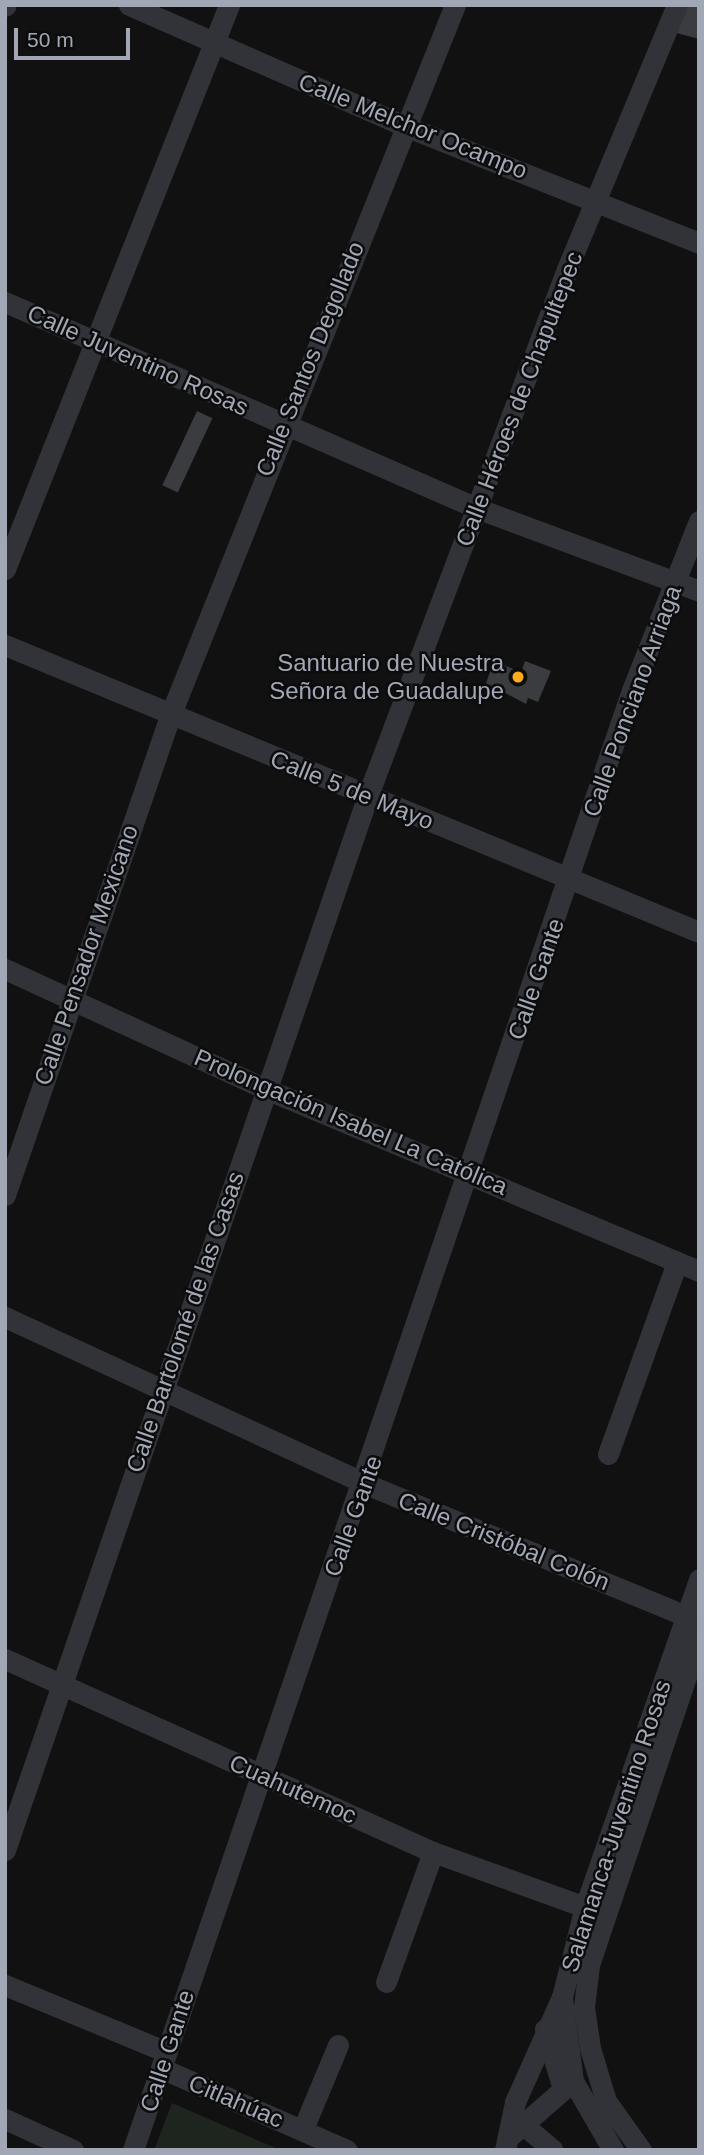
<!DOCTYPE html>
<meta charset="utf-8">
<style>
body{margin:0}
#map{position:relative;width:704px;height:2155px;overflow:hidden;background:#111112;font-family:Helvetica,sans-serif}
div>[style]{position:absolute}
.green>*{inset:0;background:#1d251e}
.building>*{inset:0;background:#3a3c40;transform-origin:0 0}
.minor>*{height:21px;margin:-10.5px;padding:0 10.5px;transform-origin:10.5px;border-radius:10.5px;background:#313338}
.dots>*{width:19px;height:19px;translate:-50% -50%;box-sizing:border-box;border:4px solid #0c0c0d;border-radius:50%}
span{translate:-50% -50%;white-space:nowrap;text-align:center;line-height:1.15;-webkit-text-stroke:5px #0c0c0d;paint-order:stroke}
.street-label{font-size:24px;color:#a1a7b4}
.poi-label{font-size:24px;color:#a1a7b4}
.right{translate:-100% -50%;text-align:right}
.frame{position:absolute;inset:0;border:7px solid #a1a7b4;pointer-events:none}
.scale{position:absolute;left:14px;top:28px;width:116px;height:32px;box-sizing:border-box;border:4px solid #a1a7b4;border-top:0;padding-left:9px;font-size:21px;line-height:24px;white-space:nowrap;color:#a1a7b4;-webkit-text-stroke:5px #0c0c0d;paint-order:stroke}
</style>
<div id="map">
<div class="green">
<i style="clip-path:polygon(172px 2103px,280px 2150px,154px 2150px)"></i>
</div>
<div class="building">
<i style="clip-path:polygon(679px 5px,699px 5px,699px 39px,669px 31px)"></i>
<i style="left:197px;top:411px;width:17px;height:82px;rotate:25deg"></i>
<i style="clip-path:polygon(494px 661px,521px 672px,525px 661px,551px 671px,538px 702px,528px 698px,526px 704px,486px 683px)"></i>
</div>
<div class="minor">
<i style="left:129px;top:5px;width:301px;rotate:23.7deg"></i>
<i style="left:405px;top:126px;width:316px;rotate:21.7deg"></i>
<i style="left:5px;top:6px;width:1px;rotate:-45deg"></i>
<i style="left:5px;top:302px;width:517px;rotate:23.59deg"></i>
<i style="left:479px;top:509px;width:235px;rotate:20.4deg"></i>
<i style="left:5px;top:569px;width:607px;rotate:-68.34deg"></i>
<i style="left:5px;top:645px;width:751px;rotate:22.47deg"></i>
<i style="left:5px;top:969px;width:287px;rotate:24.7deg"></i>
<i style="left:266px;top:1089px;width:470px;rotate:22.8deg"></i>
<i style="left:5px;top:1195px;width:507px;rotate:-70.99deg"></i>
<i style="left:170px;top:716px;width:766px;rotate:-68.16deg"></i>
<i style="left:5px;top:1317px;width:398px;rotate:24.8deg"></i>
<i style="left:366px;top:1484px;width:360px;rotate:22.4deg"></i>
<i style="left:608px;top:1454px;width:204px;rotate:-70.2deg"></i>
<i style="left:5px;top:1659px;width:470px;rotate:24.3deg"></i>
<i style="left:433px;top:1852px;width:162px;rotate:19.9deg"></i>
<i style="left:5px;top:1850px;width:1116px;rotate:-71.01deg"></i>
<i style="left:368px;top:795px;width:562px;rotate:-69.28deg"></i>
<i style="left:567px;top:269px;width:286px;rotate:-67.4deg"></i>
<i style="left:386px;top:1982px;width:138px;rotate:-70.1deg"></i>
<i style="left:5px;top:1985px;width:175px;rotate:22.5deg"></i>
<i style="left:545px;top:2029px;width:63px;rotate:73.3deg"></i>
<i style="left:163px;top:2069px;width:201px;rotate:23.8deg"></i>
<i style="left:513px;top:2116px;width:52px;rotate:40.4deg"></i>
<i style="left:5px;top:2119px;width:75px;rotate:24.5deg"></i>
<i style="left:303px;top:2129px;width:91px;rotate:-67.4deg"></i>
<i style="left:511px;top:2135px;width:82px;rotate:-41.1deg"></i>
<i style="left:133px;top:2150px;width:1543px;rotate:-71.13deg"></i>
<i style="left:632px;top:690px;width:182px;rotate:-68.4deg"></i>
<i style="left:505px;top:2150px;width:49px;rotate:-78.2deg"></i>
<i style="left:515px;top:2102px;width:113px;rotate:-65.9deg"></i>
<i style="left:613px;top:2150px;width:80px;rotate:-120.1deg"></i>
<i style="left:573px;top:2081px;width:85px;rotate:-97.5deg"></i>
<i style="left:562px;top:1997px;width:93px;rotate:-75.7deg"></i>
<i style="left:585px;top:1907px;width:347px;rotate:-70.8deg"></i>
<i style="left:641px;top:2150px;width:60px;rotate:-125.5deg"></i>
<i style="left:606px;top:2101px;width:55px;rotate:-106.8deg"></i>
<i style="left:590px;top:2048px;width:41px;rotate:-98.3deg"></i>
<i style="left:584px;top:2007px;width:42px;rotate:-83.2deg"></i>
<i style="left:589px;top:1965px;width:344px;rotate:-71.4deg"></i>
</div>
<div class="dots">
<i style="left:518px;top:677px;background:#ffab1c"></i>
</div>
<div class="street-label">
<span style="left:413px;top:126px;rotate:22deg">Calle Melchor Ocampo</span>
<span style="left:310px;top:359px;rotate:-68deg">Calle Santos Degollado</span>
<span style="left:138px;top:360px;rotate:24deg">Calle Juventino Rosas</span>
<span style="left:519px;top:399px;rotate:-69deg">Calle Héroes de Chapultepec</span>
<span style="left:632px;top:701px;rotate:-70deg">Calle Ponciano Arriaga</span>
<span style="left:352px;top:790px;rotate:22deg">Calle 5 de Mayo</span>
<span style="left:86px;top:955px;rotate:-71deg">Calle Pensador Mexicano</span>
<span style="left:536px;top:979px;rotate:-71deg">Calle Gante</span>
<span style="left:351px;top:1122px;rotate:23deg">Prolongación Isabel La Católica</span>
<span style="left:185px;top:1322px;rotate:-71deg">Calle Bartolomé de las Casas</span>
<span style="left:353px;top:1516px;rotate:-70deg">Calle Gante</span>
<span style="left:504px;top:1541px;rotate:22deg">Calle Cristóbal Colón</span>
<span style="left:293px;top:1789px;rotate:24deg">Cuahutemoc</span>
<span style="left:616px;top:1826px;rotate:-72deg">Salamanca-Juventino Rosas</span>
<span style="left:167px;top:2051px;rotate:-72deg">Calle Gante</span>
<span style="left:236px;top:2101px;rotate:23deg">Citlahúac</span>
</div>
<div class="poi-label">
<span class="right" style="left:504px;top:677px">Santuario de Nuestra<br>Señora de Guadalupe</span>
</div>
<div class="frame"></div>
<div class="scale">50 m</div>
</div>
